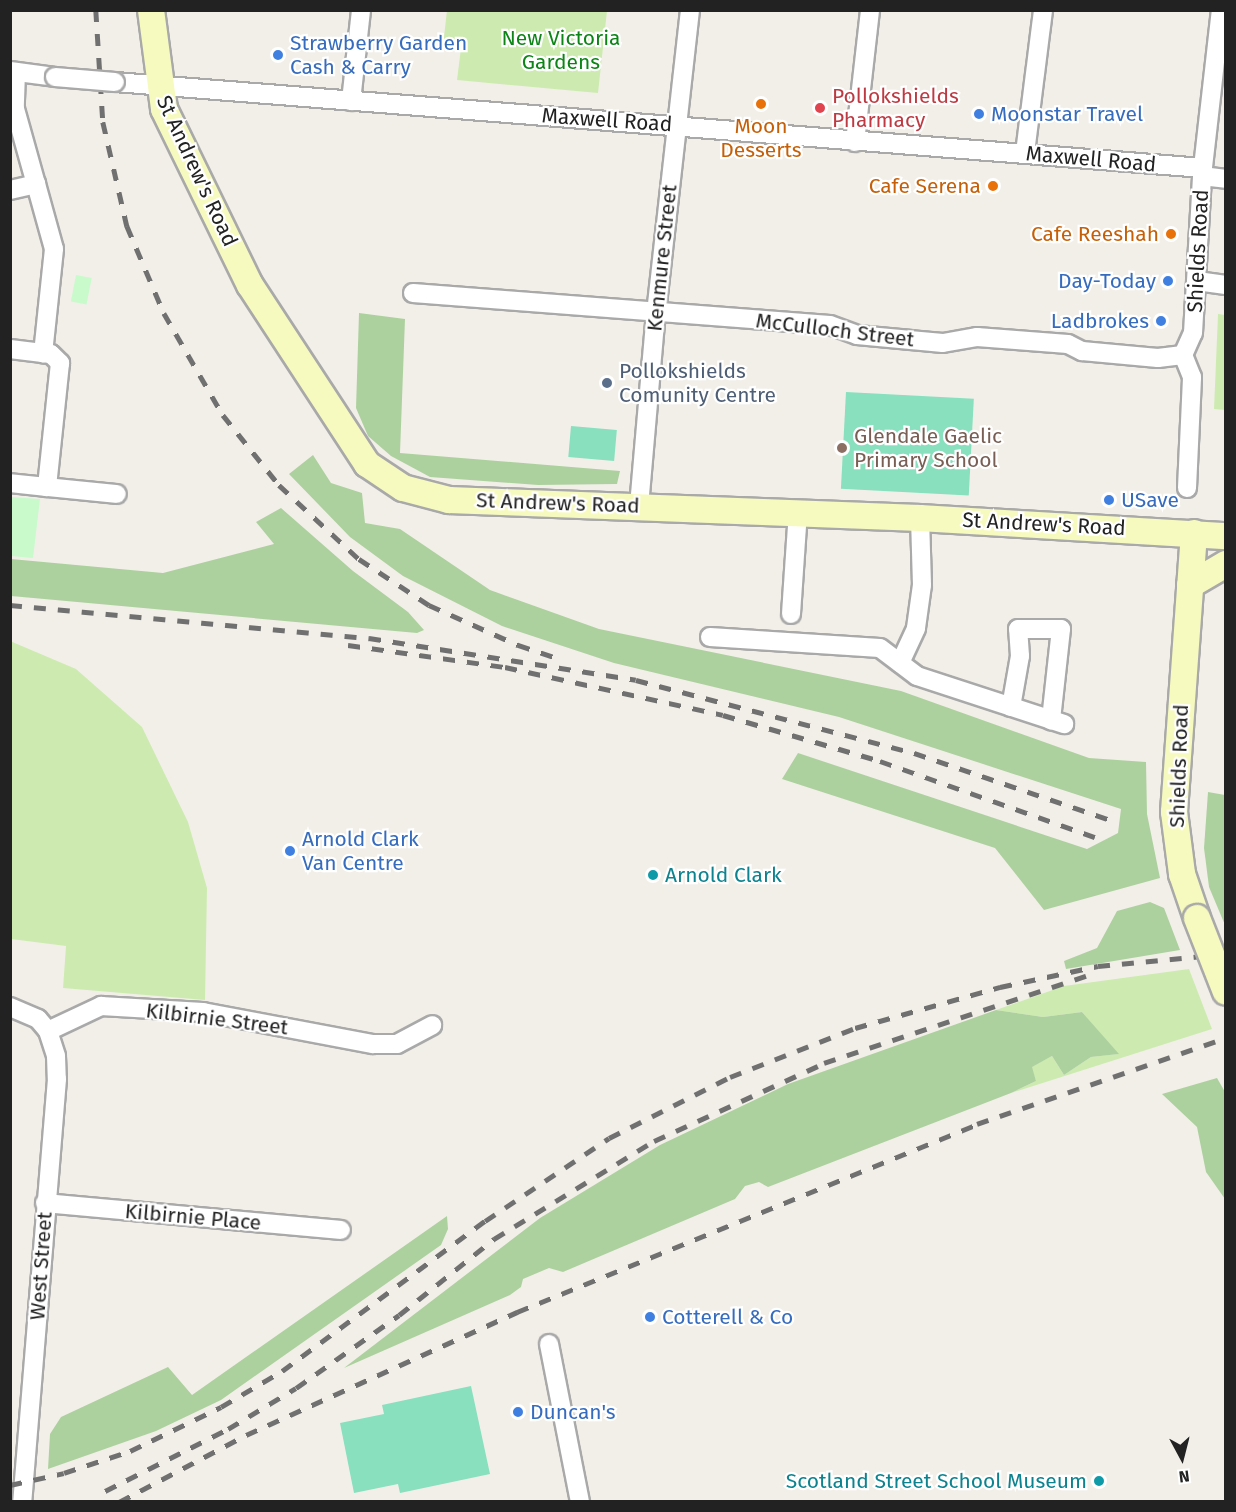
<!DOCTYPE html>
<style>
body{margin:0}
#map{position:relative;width:1236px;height:1512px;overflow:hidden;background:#f2efe9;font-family:"Fira Sans",sans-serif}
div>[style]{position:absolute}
.grass>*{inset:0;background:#cdebb0}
.forest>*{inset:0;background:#add19e}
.park>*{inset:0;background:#c8facc;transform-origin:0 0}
.pitch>*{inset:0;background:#88e0be;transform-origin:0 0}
.roads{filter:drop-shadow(2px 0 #a9a9a9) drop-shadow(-2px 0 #a9a9a9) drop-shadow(0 2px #a9a9a9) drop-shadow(0 -2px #a9a9a9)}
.street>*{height:18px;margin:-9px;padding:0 9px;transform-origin:9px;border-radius:9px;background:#fff}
.secondary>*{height:26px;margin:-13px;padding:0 13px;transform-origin:13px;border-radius:13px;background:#f7fabf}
.rail>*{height:4.5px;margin-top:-2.25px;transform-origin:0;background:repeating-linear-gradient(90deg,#707070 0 12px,transparent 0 24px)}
.bridges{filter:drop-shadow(2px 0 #a9a9a9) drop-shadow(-2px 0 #a9a9a9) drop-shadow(0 2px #a9a9a9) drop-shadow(0 -2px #a9a9a9)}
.street-bridge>*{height:18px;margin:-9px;padding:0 9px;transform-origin:9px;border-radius:9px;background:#fff}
.secondary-bridge>*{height:26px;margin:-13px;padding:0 13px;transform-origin:13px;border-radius:13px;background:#f7fabf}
.dots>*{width:16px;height:16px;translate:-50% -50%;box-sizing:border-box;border:3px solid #fff;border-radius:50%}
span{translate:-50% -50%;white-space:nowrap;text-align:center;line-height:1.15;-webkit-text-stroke:4.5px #fff;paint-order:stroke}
.park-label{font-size:21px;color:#0c8416}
.shop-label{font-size:21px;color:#366cbe}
.left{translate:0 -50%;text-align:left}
.right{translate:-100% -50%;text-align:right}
.health-label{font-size:21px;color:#be3a42}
.street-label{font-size:21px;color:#222}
.food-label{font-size:21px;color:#c56008}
.service-label{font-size:21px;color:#4e5e75}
.education-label{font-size:21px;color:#785e54}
.culture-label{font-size:21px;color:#0d838f}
.frame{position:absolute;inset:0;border:12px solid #222;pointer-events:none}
.north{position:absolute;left:1152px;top:1428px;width:60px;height:60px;-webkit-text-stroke:4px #fff;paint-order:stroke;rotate:173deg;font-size:16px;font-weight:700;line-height:24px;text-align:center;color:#222}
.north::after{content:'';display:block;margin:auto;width:21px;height:27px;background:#222;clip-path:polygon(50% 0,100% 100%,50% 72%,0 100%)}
</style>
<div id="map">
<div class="grass">
<i style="clip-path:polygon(447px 10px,607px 11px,598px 93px,457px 80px,461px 48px,443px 46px)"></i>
<i style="clip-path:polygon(1218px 314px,1225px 315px,1225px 410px,1214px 409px)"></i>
<i style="clip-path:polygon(10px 641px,76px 669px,142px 727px,188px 822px,207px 888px,205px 1000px,63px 988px,66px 946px,11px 939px)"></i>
<i style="clip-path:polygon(1189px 969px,1212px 1029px,1011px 1093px,1036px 1081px,1031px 1067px,1052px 1056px,1064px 1075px,1091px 1057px,1118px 1054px,1082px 1012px,1043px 1017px,996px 1010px,1064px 986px)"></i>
</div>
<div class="forest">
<i style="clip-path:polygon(359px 313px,405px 319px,400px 453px,620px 471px,617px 484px,538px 485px,430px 477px,391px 456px,368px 436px,356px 408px)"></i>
<i style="clip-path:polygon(313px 455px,331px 483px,362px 493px,365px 523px,400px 529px,490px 590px,599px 629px,901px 691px,1089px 758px,1146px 762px,1147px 814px,1160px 878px,1044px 910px,995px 848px,782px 779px,798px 753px,1087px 849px,1118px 833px,1121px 809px,839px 717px,614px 663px,502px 626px,403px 576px,350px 537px,289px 474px)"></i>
<i style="clip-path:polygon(281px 508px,353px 571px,408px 612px,424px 630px,417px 633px,11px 596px,11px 559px,163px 573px,274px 544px,256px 522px)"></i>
<i style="clip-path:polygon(1208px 792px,1225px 795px,1225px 925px,1209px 887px,1204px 848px)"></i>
<i style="clip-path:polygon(1150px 902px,1164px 908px,1180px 950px,1066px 969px,1064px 961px,1097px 948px,1117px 911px)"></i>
<i style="clip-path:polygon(996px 1010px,1043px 1017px,1082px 1012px,1119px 1054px,1091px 1057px,1064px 1075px,1052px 1056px,1032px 1067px,1036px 1081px,1011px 1093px,768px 1187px,759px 1182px,745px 1186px,735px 1199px,563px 1272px,549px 1268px,523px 1279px,521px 1287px,510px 1295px,344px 1368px,540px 1218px,660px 1145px,788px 1084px)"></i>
<i style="clip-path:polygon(1217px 1078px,1225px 1092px,1225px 1199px,1206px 1172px,1197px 1127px,1162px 1094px)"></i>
<i style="clip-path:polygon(447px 1216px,448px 1229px,441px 1245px,221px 1400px,156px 1431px,48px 1469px,50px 1434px,61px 1417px,168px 1367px,192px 1395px)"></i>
</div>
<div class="park">
<i style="left:76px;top:275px;width:16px;height:27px;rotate:11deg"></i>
<i style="clip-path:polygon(10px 497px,40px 499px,33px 558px,11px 556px)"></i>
</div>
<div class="pitch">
<i style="left:846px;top:392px;width:128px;height:97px;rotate:3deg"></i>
<i style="left:571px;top:426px;width:46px;height:31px;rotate:5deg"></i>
<i style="clip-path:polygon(471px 1386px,490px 1474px,400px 1493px,398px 1484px,354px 1493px,340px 1423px,384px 1414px,382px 1405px)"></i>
</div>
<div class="roads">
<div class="street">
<i style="left:10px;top:71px;width:45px;rotate:7.6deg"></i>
<i style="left:16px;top:72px;width:37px;rotate:92deg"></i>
<i style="left:15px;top:109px;width:78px;rotate:74.4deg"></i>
<i style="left:115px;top:82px;width:1091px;rotate:4.52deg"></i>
<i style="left:351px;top:101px;width:92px;rotate:-83.7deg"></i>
<i style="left:855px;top:142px;width:133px;rotate:-83.5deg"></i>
<i style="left:1025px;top:153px;width:144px;rotate:-82.8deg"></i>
<i style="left:1202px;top:176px;width:24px;rotate:7deg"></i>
<i style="left:10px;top:190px;width:27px;rotate:-13deg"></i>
<i style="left:36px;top:184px;width:67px;rotate:74.5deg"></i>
<i style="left:54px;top:249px;width:105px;rotate:96deg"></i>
<i style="left:1197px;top:281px;width:29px;rotate:8deg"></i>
<i style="left:413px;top:293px;width:418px;rotate:4.4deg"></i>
<i style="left:830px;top:325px;width:29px;rotate:20deg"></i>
<i style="left:857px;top:335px;width:86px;rotate:5.3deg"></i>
<i style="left:943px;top:343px;width:35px;rotate:-10deg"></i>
<i style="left:977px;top:337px;width:91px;rotate:4.4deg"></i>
<i style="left:1068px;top:344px;width:16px;rotate:27deg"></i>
<i style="left:1082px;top:351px;width:76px;rotate:5.3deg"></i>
<i style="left:1158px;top:358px;width:25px;rotate:-7deg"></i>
<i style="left:10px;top:349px;width:41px;rotate:7deg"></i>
<i style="left:51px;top:354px;width:13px;rotate:45deg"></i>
<i style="left:60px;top:363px;width:125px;rotate:96deg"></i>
<i style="left:47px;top:487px;width:37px;rotate:-174deg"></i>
<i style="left:47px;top:487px;width:70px;rotate:5.7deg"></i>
<i style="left:1187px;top:488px;width:111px;rotate:-87.4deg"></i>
<i style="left:1192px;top:377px;width:24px;rotate:-112deg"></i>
<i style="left:1183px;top:355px;width:24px;rotate:-66deg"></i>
<i style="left:1193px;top:333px;width:157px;rotate:-86.7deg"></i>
<i style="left:1202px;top:176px;width:167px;rotate:-83.5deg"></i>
<i style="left:639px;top:506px;width:194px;rotate:-85deg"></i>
<i style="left:656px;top:313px;width:305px;rotate:-83.6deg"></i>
<i style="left:791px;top:614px;width:102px;rotate:-86.1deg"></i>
<i style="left:710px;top:637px;width:170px;rotate:3.7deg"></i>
<i style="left:880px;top:648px;width:46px;rotate:37.1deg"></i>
<i style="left:917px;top:676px;width:155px;rotate:18.1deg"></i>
<i style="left:900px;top:663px;width:38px;rotate:-65deg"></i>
<i style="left:916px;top:628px;width:43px;rotate:-82.1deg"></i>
<i style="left:922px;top:585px;width:67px;rotate:-91.7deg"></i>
<i style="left:1011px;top:707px;width:52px;rotate:-80deg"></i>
<i style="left:1020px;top:656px;width:27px;rotate:-94deg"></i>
<i style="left:1018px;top:629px;width:43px"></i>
<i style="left:1061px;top:629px;width:92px;rotate:96.3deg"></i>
<i style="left:10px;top:1007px;width:30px;rotate:23deg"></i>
<i style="left:38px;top:1019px;width:16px;rotate:50deg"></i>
<i style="left:48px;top:1031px;width:26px;rotate:72deg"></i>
<i style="left:56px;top:1056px;width:23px;rotate:88deg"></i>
<i style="left:57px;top:1079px;width:424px;rotate:94.7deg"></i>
<i style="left:48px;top:1031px;width:59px;rotate:-25.3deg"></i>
<i style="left:101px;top:1006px;width:102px;rotate:3.4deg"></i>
<i style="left:203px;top:1012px;width:173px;rotate:10.7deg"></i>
<i style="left:373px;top:1044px;width:24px"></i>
<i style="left:397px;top:1044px;width:40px;rotate:-28deg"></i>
<i style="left:45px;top:1203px;width:297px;rotate:5.2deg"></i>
<i style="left:549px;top:1344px;width:161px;rotate:78.9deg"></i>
</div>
<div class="secondary">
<i style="left:151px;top:10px;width:100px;rotate:82.5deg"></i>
<i style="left:164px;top:109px;width:196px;rotate:64deg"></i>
<i style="left:250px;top:285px;width:214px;rotate:56.8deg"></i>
<i style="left:367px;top:464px;width:43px;rotate:33.7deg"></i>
<i style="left:403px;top:488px;width:48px;rotate:14.6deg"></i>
<i style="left:449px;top:500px;width:471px;rotate:2.2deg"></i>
<i style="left:920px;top:518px;width:307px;rotate:3.4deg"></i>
<i style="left:1194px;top:533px;width:280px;rotate:94.1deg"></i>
<i style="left:1174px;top:812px;width:63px;rotate:82.6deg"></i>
<i style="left:1182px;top:874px;width:46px;rotate:71.2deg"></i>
<i style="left:1190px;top:585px;width:42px;rotate:-30.3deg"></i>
</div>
</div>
<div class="rail">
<i style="left:96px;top:10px;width:112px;rotate:86.4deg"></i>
<i style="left:103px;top:122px;width:107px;rotate:77deg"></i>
<i style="left:127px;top:226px;width:95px;rotate:67deg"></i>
<i style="left:164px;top:313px;width:118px;rotate:60deg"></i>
<i style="left:223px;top:415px;width:90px;rotate:51.3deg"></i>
<i style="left:279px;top:485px;width:109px;rotate:42.8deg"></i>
<i style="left:359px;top:559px;width:84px;rotate:33.3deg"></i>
<i style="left:429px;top:605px;width:98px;rotate:24.2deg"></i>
<i style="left:518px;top:645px;width:47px;rotate:18.4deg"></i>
<i style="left:10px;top:605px;width:361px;rotate:5.3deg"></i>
<i style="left:369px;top:638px;width:270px;rotate:8.9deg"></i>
<i style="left:636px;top:680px;width:287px;rotate:14.7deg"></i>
<i style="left:914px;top:753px;width:208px;rotate:18.8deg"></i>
<i style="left:348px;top:645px;width:159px;rotate:8deg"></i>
<i style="left:505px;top:667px;width:223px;rotate:12.4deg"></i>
<i style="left:723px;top:715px;width:164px;rotate:16.3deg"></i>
<i style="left:880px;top:761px;width:228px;rotate:19.5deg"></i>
<i style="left:10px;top:1485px;width:55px;rotate:-12.5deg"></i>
<i style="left:64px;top:1473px;width:70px;rotate:-18.4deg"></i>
<i style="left:130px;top:1451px;width:101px;rotate:-25.8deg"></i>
<i style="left:221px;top:1407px;width:71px;rotate:-30.5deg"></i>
<i style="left:282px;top:1371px;width:252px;rotate:-36.5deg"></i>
<i style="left:485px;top:1221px;width:149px;rotate:-33.8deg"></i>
<i style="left:609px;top:1138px;width:136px;rotate:-26.8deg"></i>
<i style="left:730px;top:1077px;width:134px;rotate:-21.4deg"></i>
<i style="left:855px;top:1028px;width:151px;rotate:-15.8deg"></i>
<i style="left:1000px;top:987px;width:100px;rotate:-12.1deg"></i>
<i style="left:1098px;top:966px;width:129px;rotate:-5.4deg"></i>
<i style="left:105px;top:1491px;width:138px;rotate:-26.8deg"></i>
<i style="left:228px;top:1429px;width:79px;rotate:-31.1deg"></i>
<i style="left:296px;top:1388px;width:126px;rotate:-35.3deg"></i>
<i style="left:399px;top:1315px;width:122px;rotate:-38.7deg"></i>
<i style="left:494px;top:1239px;width:188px;rotate:-31.5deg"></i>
<i style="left:654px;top:1141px;width:187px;rotate:-24.6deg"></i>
<i style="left:824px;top:1063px;width:279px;rotate:-18.4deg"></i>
<i style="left:119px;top:1502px;width:144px;rotate:-27.8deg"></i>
<i style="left:246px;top:1435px;width:298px;rotate:-24.4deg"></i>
<i style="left:517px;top:1312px;width:497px;rotate:-22.2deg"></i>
<i style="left:977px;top:1124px;width:263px;rotate:-19.1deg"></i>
</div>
<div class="bridges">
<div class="street-bridge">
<i style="left:55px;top:77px;width:60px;rotate:4.8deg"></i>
</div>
<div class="secondary-bridge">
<i style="left:1197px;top:918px;width:79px;rotate:68.6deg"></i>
</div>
</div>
<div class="dots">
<i style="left:278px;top:55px;background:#3f7fe0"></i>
<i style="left:761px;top:104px;background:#e8710a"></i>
<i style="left:820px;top:108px;background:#e0444e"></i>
<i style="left:979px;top:114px;background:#3f7fe0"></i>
<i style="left:993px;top:186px;background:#e8710a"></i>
<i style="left:1171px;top:234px;background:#e8710a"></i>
<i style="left:1168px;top:281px;background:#3f7fe0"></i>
<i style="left:1161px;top:321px;background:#3f7fe0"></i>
<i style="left:607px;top:383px;background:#5c6f8a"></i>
<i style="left:842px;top:448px;background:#8d6e63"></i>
<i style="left:1109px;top:500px;background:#3f7fe0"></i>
<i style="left:290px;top:851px;background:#3f7fe0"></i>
<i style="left:653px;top:875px;background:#0f9aa8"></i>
<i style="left:650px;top:1317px;background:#3f7fe0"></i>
<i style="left:518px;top:1412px;background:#3f7fe0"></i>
<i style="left:1099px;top:1481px;background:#0f9aa8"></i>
</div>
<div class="park-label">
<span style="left:561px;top:50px">New Victoria<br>Gardens</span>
</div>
<div class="shop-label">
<span class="left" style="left:290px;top:55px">Strawberry Garden<br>Cash &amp; Carry</span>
<span class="left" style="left:991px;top:114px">Moonstar Travel</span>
<span class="right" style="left:1156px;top:281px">Day-Today</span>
<span class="right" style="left:1149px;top:321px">Ladbrokes</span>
<span class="left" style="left:1121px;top:500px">USave</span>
<span class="left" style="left:302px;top:851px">Arnold Clark<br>Van Centre</span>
<span class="left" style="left:662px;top:1317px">Cotterell &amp; Co</span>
<span class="left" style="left:530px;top:1412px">Duncan's</span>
</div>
<div class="health-label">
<span class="left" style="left:832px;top:108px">Pollokshields<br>Pharmacy</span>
</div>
<div class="street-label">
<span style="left:607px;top:120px;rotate:4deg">Maxwell Road</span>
<span style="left:1091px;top:159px;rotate:5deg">Maxwell Road</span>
<span style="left:197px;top:171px;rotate:65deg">St Andrew's Road</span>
<span style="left:1198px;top:251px;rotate:-87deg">Shields Road</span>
<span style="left:662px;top:258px;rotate:-84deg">Kenmure Street</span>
<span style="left:835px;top:330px;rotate:7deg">McCulloch Street</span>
<span style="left:558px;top:503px;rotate:2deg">St Andrew's Road</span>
<span style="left:1044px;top:524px;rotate:3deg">St Andrew's Road</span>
<span style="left:1179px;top:766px;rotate:-88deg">Shields Road</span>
<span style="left:217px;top:1019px;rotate:7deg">Kilbirnie Street</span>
<span style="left:193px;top:1217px;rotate:5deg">Kilbirnie Place</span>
<span style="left:41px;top:1266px;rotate:-86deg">West Street</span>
</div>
<div class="food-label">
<span style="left:761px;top:138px">Moon<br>Desserts</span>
<span class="right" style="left:981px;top:186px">Cafe Serena</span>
<span class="right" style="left:1159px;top:234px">Cafe Reeshah</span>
</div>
<div class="service-label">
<span class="left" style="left:619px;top:383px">Pollokshields<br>Comunity Centre</span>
</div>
<div class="education-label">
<span class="left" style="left:854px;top:448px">Glendale Gaelic<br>Primary School</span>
</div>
<div class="culture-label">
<span class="left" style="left:665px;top:875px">Arnold Clark</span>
<span class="right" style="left:1087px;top:1481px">Scotland Street School Museum</span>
</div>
<div class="frame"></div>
<div class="north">N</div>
</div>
